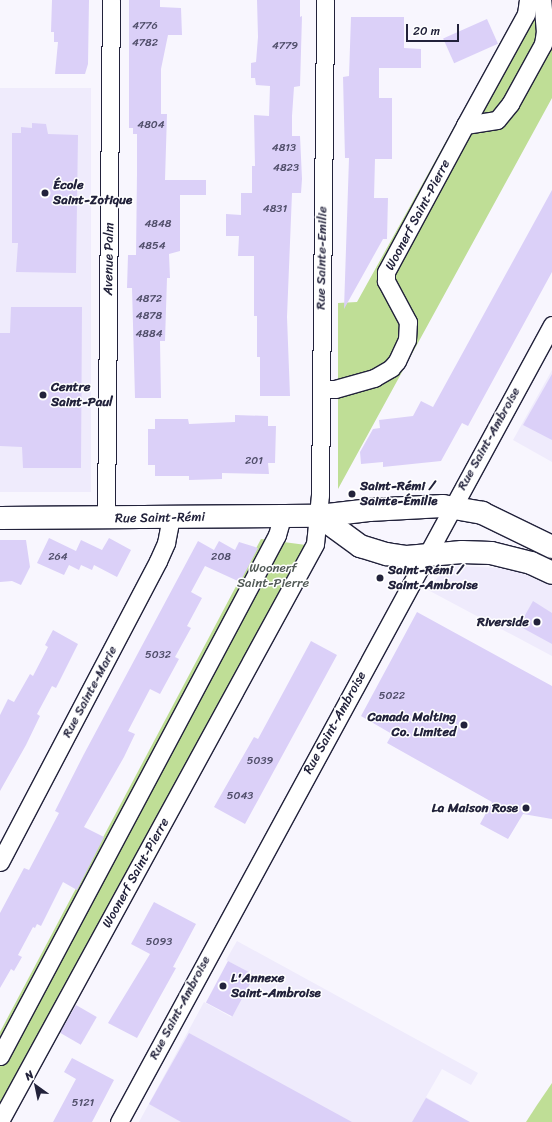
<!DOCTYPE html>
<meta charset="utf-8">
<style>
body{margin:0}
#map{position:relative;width:552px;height:1122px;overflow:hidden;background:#f8f6fe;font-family:Sriracha,sans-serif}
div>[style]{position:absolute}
.built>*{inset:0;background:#efebfc;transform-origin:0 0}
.green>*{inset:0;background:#bfde96}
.building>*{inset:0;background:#dbd0f8;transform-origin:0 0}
.roads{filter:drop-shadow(1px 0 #22223b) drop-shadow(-1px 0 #22223b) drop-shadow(0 1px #22223b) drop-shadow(0 -1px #22223b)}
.minor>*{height:17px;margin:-8.5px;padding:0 8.5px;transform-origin:8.5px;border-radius:8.5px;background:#fff}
.secondary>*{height:22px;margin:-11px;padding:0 11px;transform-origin:11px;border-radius:11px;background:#fff}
.dots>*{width:11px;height:11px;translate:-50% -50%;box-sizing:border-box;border:2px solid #fff;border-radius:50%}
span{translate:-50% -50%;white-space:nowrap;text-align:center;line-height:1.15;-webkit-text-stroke:3px #fff;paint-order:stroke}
.number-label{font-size:11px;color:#504e6a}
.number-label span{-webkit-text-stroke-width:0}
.poi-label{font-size:13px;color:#22223b;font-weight:700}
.left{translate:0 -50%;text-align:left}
.right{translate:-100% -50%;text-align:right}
.street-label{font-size:13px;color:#22223b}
.park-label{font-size:13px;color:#515a56}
.north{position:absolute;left:16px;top:1066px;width:40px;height:40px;-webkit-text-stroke:3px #fff;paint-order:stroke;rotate:327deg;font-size:11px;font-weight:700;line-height:16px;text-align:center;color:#22223b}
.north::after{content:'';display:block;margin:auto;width:14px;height:18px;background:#22223b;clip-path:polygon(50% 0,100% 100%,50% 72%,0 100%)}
.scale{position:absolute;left:406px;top:24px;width:53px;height:18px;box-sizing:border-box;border:2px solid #22223b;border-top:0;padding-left:5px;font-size:12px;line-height:14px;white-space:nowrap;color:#22223b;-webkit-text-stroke:3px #fff;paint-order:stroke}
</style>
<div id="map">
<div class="built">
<i style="left:0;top:88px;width:91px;height:404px"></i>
<i style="clip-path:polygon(552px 370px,552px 462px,513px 440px)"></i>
<i style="clip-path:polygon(459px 566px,499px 568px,519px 572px,552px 586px,552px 656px,428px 590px,445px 568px)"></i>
<i style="clip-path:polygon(237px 941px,478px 1073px,471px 1085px,442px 1069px,426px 1097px,464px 1119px,463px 1122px,139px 1122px,204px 1002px,231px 1017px,254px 975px,226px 960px)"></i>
</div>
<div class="green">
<i style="clip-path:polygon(546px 0,552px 0,552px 98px,338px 489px,338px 303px,357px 302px,516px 15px,546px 16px)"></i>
<i style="clip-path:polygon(261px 539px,306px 545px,0 1122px,0 1032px)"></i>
<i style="clip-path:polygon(552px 1083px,552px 1122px,526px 1122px,537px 1105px)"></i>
</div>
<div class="building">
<i style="clip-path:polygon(52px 0,89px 0,88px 64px,85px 74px,55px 74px,58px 42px,54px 42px,54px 32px,51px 32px)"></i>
<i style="clip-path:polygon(129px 0,160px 0,160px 7px,181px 8px,182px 35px,168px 35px,161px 69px,161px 114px,167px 114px,165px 180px,206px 180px,206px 195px,180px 195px,180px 251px,169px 254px,170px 278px,167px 278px,165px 341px,160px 341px,161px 398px,135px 398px,132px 288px,127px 288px,128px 255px,136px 255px,137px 173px,137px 134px,133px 134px,133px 128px,129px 128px)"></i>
<i style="clip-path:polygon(257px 0,300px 0,300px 17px,302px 16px,300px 86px,294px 87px,292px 116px,292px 136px,300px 136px,302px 179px,301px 193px,292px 193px,287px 317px,290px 396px,260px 396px,260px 357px,257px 357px,257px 316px,254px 316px,254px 256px,238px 256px,239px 236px,226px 236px,226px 214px,241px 215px,241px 193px,252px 193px,252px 166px,255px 166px,254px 115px,269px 116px,270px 86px,256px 85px,255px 78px,251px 78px,251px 63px,256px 62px,258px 37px)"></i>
<i style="clip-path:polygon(351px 17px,404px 17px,404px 48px,421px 49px,421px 68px,379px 68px,379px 98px,392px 98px,392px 159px,375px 159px,374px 198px,388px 198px,387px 239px,383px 239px,344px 309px,349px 158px,345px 158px,343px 77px,349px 76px)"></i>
<i style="left:487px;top:19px;width:27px;height:48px;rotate:66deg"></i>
<i style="clip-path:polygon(32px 123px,46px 124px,48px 134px,78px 135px,76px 273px,16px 272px,18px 243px,12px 243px,12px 133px,21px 133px,21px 127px,32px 128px)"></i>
<i style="clip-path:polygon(552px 190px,552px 272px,468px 426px,462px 423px,441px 461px,383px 467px,383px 462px,361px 464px,360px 452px,373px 429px,380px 428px,379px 420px,413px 416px,421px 401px,433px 407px)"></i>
<i style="clip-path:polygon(11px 307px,82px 307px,81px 468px,23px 468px,22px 447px,0 446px,0 333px,10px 333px)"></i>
<i style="clip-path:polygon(552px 374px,552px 440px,523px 425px)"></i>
<i style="clip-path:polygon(235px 415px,268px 416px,268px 426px,276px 426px,275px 463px,268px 463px,269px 474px,222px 473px,222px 479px,189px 480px,189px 476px,155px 476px,155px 465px,148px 465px,148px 429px,155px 429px,155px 419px,188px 419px,189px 424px,235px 422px)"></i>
<i style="clip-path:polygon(49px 538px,76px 551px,81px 540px,102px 550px,109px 538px,131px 550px,117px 577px,94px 565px,92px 570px,81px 565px,79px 570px,69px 565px,64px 575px,37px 563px)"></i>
<i style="clip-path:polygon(0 540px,26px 540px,30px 567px,21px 585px,12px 581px,0 582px)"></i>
<i style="clip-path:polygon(198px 541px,214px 550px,219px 541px,235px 550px,239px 542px,258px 548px,240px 582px,205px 566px,191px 592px,202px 598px,187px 626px,191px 628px,175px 657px,179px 659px,160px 694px,150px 689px,128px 731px,135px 734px,124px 757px,84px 827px,104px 837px,77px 890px,63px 882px,41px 926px,37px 924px,35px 928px,33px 927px,18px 955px,22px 957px,14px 971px,11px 969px,0 988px,0 913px,24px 868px,29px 870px,59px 813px,55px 811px,84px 754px)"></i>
<i style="clip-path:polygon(533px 601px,552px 613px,552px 644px,519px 626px)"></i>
<i style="clip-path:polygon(417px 612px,552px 686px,552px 819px,523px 814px,508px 839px,480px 824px,492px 802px,387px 743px,392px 734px,361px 716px)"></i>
<i style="clip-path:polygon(53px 630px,78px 644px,56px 688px,52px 686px,37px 714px,40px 716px,26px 745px,0 791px,0 715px,8px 699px,14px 702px,30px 674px,33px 676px,48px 647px,45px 645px)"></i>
<i style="clip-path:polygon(311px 641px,337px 655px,245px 824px,214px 807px,254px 737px,258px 739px)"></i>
<i style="clip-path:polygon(154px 902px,196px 924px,173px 967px,176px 968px,137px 1038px,108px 1023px,150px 954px,131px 944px)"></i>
<i style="left:228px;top:961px;width:30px;height:47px;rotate:28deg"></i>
<i style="left:76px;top:1005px;width:24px;height:32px;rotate:30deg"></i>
<i style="clip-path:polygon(189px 1033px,213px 1046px,352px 1122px,181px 1122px,149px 1104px)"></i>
<i style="clip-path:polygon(72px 1058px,114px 1080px,92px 1122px,53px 1122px,76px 1079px,64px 1072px)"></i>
<i style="clip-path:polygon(426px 1098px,470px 1122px,412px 1122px)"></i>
</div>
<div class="roads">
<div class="minor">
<i style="left:465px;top:125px;width:127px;rotate:-61.2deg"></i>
<i style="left:526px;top:14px;width:14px;rotate:-82deg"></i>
<i style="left:321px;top:389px;width:14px"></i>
<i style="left:335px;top:389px;width:41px;rotate:-15.8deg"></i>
<i style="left:374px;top:378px;width:20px;rotate:-30deg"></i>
<i style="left:391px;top:368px;width:9px;rotate:-49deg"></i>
<i style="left:397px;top:361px;width:23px;rotate:-65deg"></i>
<i style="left:407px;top:340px;width:18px;rotate:-87deg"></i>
<i style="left:408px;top:322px;width:47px;rotate:-118.2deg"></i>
<i style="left:386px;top:281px;width:9px;rotate:-90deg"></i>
<i style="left:386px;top:272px;width:167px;rotate:-61.7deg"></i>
<i style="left:465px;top:125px;width:32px;rotate:-9deg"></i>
<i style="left:497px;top:120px;width:21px;rotate:-51deg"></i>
<i style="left:510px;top:104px;width:68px;rotate:-61.2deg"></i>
<i style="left:543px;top:44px;width:12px;rotate:-81deg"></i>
<i style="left:545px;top:32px;width:32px;rotate:-95deg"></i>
<i style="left:106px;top:518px;width:518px;rotate:-89.45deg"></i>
<i style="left:0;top:862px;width:340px;rotate:-62.3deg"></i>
<i style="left:158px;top:561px;width:20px;rotate:-66deg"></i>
<i style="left:166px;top:543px;width:25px;rotate:-79deg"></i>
<i style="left:0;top:1056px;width:590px;rotate:-62deg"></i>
<i style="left:277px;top:535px;width:19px;rotate:-74deg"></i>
<i style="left:0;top:1121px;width:657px;rotate:-61.37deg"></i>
<i style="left:315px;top:544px;width:49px;rotate:-84.2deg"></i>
<i style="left:320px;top:495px;width:495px;rotate:-89.4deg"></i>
<i style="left:119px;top:1122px;width:907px;rotate:-61.49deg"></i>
</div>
<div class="secondary">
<i style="left:319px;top:516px;width:51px;rotate:36.2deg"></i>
<i style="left:360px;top:546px;width:28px;rotate:17deg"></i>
<i style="left:387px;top:554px;width:20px;rotate:9deg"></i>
<i style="left:407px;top:557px;width:55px;rotate:-5.2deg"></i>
<i style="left:462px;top:552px;width:29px;rotate:2deg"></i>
<i style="left:491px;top:553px;width:41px;rotate:14deg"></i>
<i style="left:531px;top:563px;width:23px;rotate:25deg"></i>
<i style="left:0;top:518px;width:319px;rotate:-0.4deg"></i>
<i style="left:319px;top:516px;width:50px;rotate:-6.8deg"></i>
<i style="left:369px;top:510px;width:74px;rotate:-3.1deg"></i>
<i style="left:443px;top:506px;width:40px;rotate:10deg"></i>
<i style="left:482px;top:513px;width:78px;rotate:25.9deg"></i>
</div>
</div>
<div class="dots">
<i style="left:45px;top:193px;background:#22223b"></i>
<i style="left:43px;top:395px;background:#22223b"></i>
<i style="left:352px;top:494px;background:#22223b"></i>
<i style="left:380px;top:578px;background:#22223b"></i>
<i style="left:537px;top:622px;background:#22223b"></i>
<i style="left:464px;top:725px;background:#22223b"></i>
<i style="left:526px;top:808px;background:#22223b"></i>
<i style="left:223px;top:986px;background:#22223b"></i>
</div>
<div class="number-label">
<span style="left:145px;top:26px">4776</span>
<span style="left:145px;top:43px">4782</span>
<span style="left:285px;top:46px">4779</span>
<span style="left:151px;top:125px">4804</span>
<span style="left:284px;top:148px">4813</span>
<span style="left:286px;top:168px">4823</span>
<span style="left:275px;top:209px">4831</span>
<span style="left:158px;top:224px">4848</span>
<span style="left:152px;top:246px">4854</span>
<span style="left:149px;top:299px">4872</span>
<span style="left:149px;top:316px">4878</span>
<span style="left:149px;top:334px">4884</span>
<span style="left:254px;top:461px">201</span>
<span style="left:58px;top:557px">264</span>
<span style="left:221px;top:557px">208</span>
<span style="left:158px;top:655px">5032</span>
<span style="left:392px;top:696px">5022</span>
<span style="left:260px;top:761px">5039</span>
<span style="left:240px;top:796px">5043</span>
<span style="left:159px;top:942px">5093</span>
<span style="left:83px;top:1103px">5121</span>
</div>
<div class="poi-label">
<span class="left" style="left:53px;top:193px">École<br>Saint-Zotique</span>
<span class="left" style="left:51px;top:395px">Centre<br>Saint-Paul</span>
<span class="left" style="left:360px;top:494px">Saint-Rémi /<br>Sainte-Émilie</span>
<span class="left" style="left:388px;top:578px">Saint-Rémi /<br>Saint-Ambroise</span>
<span class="right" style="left:529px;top:622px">Riverside</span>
<span class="right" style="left:456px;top:725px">Canada Malting<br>Co. Limited</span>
<span class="right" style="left:518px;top:808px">La Maison Rose</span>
<span class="left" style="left:231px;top:986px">L'Annexe<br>Saint-Ambroise</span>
</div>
<div class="street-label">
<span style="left:418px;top:215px;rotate:-62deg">Woonerf Saint-Pierre</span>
<span style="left:322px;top:258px;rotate:-89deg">Rue Sainte-Emilie</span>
<span style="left:109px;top:259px;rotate:-89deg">Avenue Palm</span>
<span style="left:489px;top:439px;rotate:-61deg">Rue Saint-Ambroise</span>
<span style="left:160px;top:518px;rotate:-1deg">Rue Saint-Rémi</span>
<span style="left:90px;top:692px;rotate:-62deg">Rue Sainte-Marie</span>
<span style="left:335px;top:723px;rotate:-61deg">Rue Saint-Ambroise</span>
<span style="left:136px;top:873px;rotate:-61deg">Woonerf Saint-Pierre</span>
<span style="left:180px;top:1008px;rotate:-62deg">Rue Saint-Ambroise</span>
</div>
<div class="park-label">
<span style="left:273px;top:576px">Woonerf<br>Saint-Pierre</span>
</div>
<div class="north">N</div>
<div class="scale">20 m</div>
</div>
